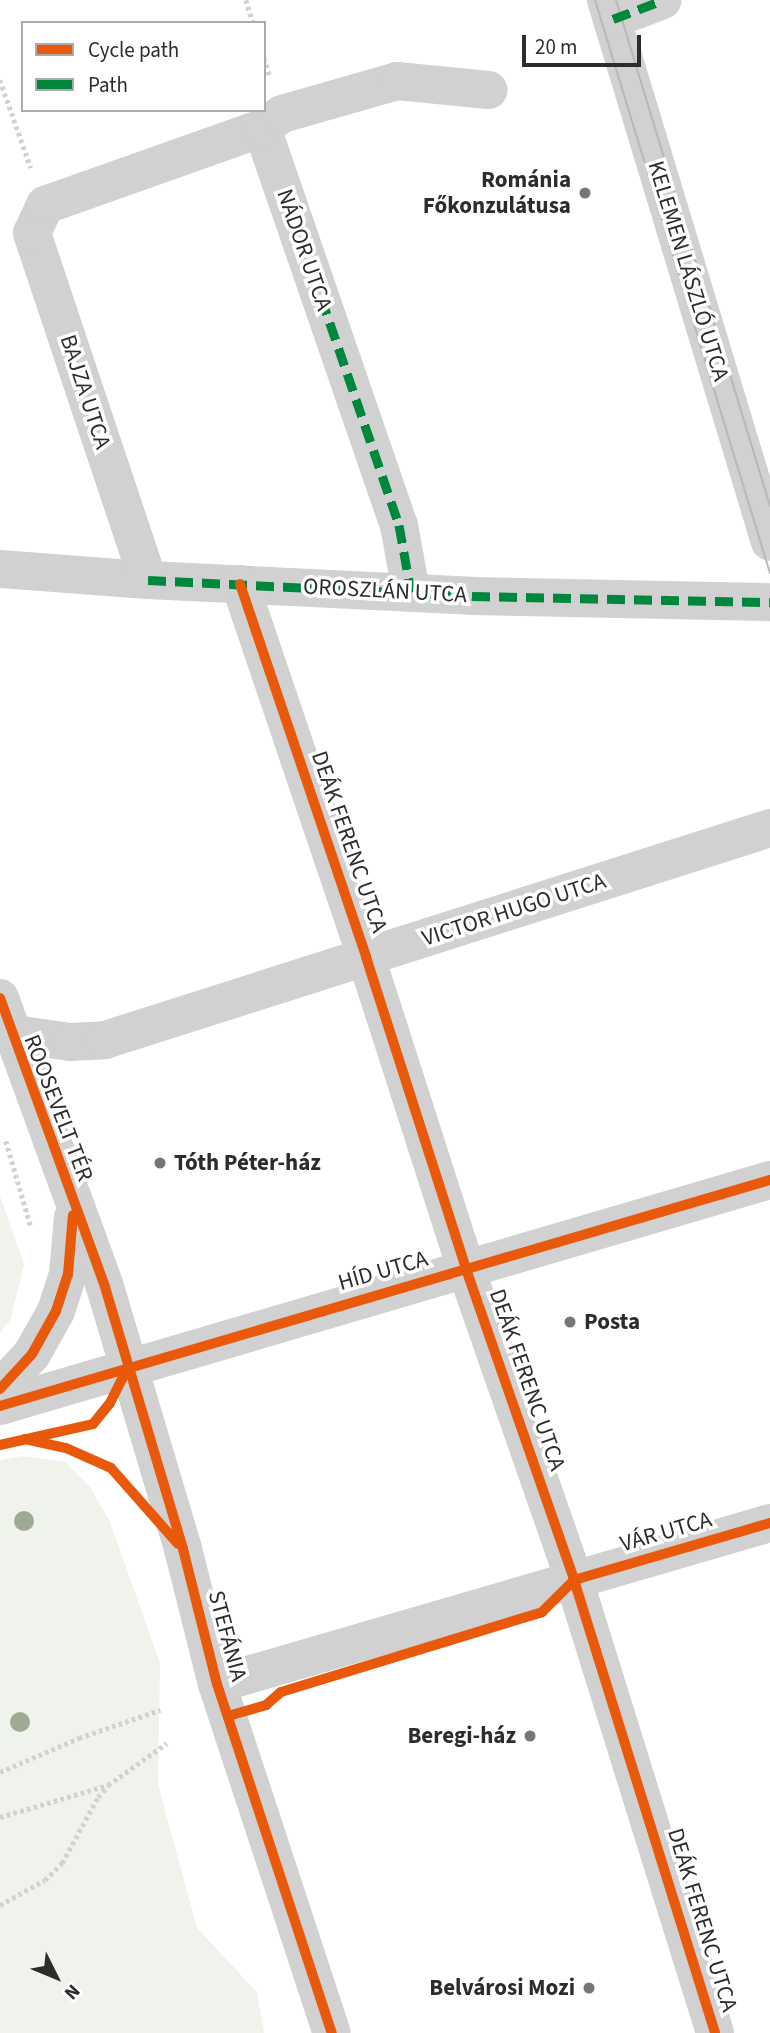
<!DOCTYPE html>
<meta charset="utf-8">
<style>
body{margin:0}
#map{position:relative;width:770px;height:2033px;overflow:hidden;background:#fff;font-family:"Source Sans 3",sans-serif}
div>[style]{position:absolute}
.green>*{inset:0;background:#f0f3eb}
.path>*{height:4.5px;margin-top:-2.25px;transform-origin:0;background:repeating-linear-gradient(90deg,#d1d1d1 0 3.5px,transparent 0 7px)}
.minor>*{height:38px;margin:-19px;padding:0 19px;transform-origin:19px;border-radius:19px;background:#d1d1d1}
.tram>*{height:2px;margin:-1px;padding:0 1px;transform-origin:1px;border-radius:1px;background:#b8b8b8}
.quiet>*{height:9px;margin-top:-4.5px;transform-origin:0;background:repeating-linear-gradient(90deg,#00873e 0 18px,transparent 0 27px)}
.cycleway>*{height:10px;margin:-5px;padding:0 5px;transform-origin:5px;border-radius:5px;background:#e8590c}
.trees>*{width:20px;height:20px;margin:-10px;border-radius:50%;background:#9faa94}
.dots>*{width:19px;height:19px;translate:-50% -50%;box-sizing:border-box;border:4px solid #fff;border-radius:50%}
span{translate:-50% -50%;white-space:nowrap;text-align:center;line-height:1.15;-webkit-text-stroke:7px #fff;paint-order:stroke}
.poi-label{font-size:23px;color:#2c2c2c;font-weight:700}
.right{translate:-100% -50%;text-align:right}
.left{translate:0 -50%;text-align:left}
.street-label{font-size:23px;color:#2c2c2c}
.legend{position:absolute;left:21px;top:21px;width:245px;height:91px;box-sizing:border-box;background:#fff;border:2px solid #ababab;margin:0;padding:9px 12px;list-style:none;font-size:21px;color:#2c2c2c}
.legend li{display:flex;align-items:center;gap:14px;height:35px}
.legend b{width:35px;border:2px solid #ababab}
.north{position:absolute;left:21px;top:1942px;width:70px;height:70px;-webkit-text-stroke:5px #fff;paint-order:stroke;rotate:133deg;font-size:19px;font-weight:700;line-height:28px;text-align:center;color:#2c2c2c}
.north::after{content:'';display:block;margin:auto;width:24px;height:32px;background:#2c2c2c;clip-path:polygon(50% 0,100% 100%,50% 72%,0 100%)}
.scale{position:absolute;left:522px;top:35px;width:119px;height:32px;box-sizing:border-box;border:4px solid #2c2c2c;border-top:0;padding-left:9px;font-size:21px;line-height:24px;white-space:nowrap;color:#2c2c2c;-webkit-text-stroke:5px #fff;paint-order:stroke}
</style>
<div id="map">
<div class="green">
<i style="clip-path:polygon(0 1196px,24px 1264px,11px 1319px,0 1333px)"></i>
<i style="clip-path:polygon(22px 1456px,65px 1462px,90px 1487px,110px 1522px,160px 1663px,158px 1784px,197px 1928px,257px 1992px,264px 2033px,0 2033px,0 1460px)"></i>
</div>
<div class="path">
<i style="left:246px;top:0;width:24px;rotate:73deg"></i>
<i style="left:264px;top:58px;width:20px;rotate:72deg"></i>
<i style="left:0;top:80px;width:93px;rotate:70.6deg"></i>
<i style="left:6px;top:1141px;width:90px;rotate:73.8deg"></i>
<i style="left:0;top:1772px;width:86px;rotate:-23.3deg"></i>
<i style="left:79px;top:1738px;width:86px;rotate:-19.1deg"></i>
<i style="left:0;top:1817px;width:113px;rotate:-16.5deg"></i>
<i style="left:108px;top:1785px;width:72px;rotate:-35.4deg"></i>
<i style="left:0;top:1905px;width:51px;rotate:-29.1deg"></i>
<i style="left:45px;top:1880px;width:24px;rotate:-45deg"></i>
<i style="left:62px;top:1863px;width:75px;rotate:-61.4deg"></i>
<i style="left:98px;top:1797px;width:15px;rotate:-48deg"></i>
</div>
<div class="minor">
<i style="left:606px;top:0;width:566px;rotate:73.17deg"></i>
<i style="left:613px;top:19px;width:53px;rotate:-20.8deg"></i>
<i style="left:262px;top:128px;width:420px;rotate:71deg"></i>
<i style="left:399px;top:525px;width:68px;rotate:79.8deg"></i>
<i style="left:0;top:569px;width:148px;rotate:4.3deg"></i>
<i style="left:148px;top:580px;width:324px;rotate:2.8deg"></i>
<i style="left:472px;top:596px;width:298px;rotate:1.2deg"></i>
<i style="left:148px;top:580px;width:366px;rotate:-108.5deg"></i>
<i style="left:32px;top:233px;width:31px;rotate:-65deg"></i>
<i style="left:45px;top:205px;width:230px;rotate:-19.5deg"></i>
<i style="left:262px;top:128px;width:24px;rotate:-35deg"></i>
<i style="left:282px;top:114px;width:120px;rotate:-16deg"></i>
<i style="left:397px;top:81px;width:92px;rotate:5.6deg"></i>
<i style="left:240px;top:584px;width:394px;rotate:71.3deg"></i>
<i style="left:366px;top:957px;width:328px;rotate:72.2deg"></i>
<i style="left:466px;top:1269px;width:329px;rotate:70.8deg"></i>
<i style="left:574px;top:1580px;width:474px;rotate:72.7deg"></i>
<i style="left:0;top:998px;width:307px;rotate:70deg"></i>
<i style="left:105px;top:1287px;width:273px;rotate:73.4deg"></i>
<i style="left:183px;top:1549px;width:139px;rotate:75.9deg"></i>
<i style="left:217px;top:1684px;width:367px;rotate:71.8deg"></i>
<i style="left:0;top:1032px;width:71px;rotate:8.1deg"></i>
<i style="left:70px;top:1042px;width:35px;rotate:-3deg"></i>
<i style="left:105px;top:1040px;width:698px;rotate:-17.68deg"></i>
<i style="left:0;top:1389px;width:47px;rotate:-47.6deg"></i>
<i style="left:32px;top:1354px;width:49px;rotate:-60.8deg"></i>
<i style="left:56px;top:1311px;width:39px;rotate:-72deg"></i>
<i style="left:68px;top:1274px;width:57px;rotate:-85deg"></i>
<i style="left:0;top:1406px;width:802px;rotate:-16.36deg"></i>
<i style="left:217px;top:1684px;width:576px;rotate:-16.23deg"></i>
</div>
<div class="tram">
<i style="left:595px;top:0;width:599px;rotate:73.02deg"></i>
<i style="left:616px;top:0;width:529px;rotate:73.07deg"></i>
</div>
<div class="quiet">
<i style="left:613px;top:19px;width:53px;rotate:-20.8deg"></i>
<i style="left:321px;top:297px;width:241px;rotate:71.1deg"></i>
<i style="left:399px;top:525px;width:68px;rotate:79.8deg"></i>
<i style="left:148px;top:580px;width:324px;rotate:2.8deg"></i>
<i style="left:472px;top:596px;width:298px;rotate:1.2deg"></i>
</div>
<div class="cycleway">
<i style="left:240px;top:584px;width:394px;rotate:71.3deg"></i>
<i style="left:366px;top:957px;width:328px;rotate:72.2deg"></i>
<i style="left:466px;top:1269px;width:329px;rotate:70.8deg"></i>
<i style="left:574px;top:1580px;width:474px;rotate:72.7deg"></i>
<i style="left:0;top:998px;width:307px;rotate:70deg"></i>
<i style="left:105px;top:1287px;width:273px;rotate:73.4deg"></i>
<i style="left:183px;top:1549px;width:139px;rotate:75.9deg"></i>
<i style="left:217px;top:1684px;width:367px;rotate:71.8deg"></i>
<i style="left:0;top:1389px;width:47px;rotate:-47.6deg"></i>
<i style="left:32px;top:1354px;width:49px;rotate:-60.8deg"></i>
<i style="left:56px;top:1311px;width:39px;rotate:-72deg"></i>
<i style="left:68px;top:1274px;width:59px;rotate:-85.2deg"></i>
<i style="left:0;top:1406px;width:802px;rotate:-16.36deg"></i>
<i style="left:25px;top:1439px;width:42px;rotate:12.4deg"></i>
<i style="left:66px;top:1448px;width:49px;rotate:24deg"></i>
<i style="left:111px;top:1468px;width:101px;rotate:48.6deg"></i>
<i style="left:0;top:1445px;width:95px;rotate:-12.7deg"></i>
<i style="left:93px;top:1424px;width:27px;rotate:-51deg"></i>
<i style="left:110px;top:1403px;width:40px;rotate:-63.4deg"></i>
<i style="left:228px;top:1716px;width:40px;rotate:-16deg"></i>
<i style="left:266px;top:1705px;width:20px;rotate:-41deg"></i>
<i style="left:281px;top:1692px;width:273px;rotate:-17deg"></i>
<i style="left:542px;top:1612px;width:45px;rotate:-45deg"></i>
<i style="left:574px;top:1580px;width:204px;rotate:-16.2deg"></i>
</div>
<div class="trees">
<i style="left:24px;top:1521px"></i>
<i style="left:20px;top:1722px"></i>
</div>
<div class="dots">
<i style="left:585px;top:193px;background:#767676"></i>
<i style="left:160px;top:1163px;background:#767676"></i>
<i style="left:570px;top:1322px;background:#767676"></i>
<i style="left:530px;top:1736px;background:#767676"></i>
<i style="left:589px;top:1988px;background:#767676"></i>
</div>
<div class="poi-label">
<span class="right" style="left:571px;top:193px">Románia<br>Főkonzulátusa</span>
<span class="left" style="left:174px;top:1163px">Tóth Péter-ház</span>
<span class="left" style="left:584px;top:1322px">Posta</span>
<span class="right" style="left:516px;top:1736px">Beregi-ház</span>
<span class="right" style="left:575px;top:1988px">Belvárosi Mozi</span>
</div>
<div class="street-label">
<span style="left:304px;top:250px;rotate:71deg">NÁDOR UTCA</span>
<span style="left:688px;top:271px;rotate:73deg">KELEMEN LÁSZLÓ UTCA</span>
<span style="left:85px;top:392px;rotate:72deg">BAJZA UTCA</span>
<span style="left:385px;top:591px;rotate:3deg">OROSZLÁN UTCA</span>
<span style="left:349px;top:842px;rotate:71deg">DEÁK FERENC UTCA</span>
<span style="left:514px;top:910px;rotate:-18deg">VICTOR HUGO UTCA</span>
<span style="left:58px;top:1108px;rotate:69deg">ROOSEVELT TÉR</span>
<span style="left:383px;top:1271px;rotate:-16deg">HÍD UTCA</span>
<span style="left:527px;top:1380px;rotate:71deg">DEÁK FERENC UTCA</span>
<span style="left:666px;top:1532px;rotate:-16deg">VÁR UTCA</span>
<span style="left:227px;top:1636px;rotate:75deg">STEFÁNIA</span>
<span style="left:702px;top:1920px;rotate:73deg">DEÁK FERENC UTCA</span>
</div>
<ul class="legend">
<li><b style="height:9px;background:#e8590c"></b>Cycle path</li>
<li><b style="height:9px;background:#00873e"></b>Path</li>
</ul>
<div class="north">N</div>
<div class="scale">20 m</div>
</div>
